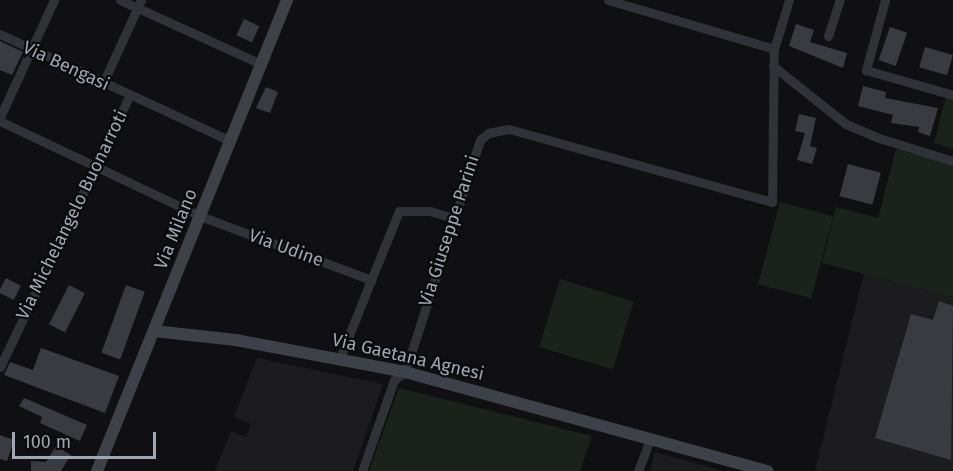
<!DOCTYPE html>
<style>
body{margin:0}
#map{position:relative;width:953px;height:471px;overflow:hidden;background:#101012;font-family:"Fira Sans",sans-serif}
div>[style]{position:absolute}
.built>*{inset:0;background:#1c1c1f}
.green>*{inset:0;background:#1a221b;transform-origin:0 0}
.building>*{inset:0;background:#3a3b40;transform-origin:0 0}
.street>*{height:9px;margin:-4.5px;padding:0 4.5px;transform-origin:4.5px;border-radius:4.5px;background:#313237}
.secondary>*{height:12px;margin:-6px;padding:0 6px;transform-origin:6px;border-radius:6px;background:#3e4147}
span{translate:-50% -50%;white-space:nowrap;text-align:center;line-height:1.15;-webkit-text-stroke:4.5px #0b0b0c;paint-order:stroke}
.street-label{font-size:18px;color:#a0a7b4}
.scale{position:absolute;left:12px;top:432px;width:144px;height:27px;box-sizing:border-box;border:3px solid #a0a7b4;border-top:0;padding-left:8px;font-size:18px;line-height:21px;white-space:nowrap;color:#a0a7b4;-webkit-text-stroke:4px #0b0b0c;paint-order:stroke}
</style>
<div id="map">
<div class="built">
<i style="clip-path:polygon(864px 274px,953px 297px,953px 471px,815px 471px)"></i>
<i style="clip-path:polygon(257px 358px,383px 384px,353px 471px,215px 471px,231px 431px,246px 437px,251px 424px,234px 417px)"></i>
<i style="clip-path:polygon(655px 452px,723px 471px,650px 471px)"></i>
</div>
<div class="green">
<i style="clip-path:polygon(946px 97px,953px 99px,953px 149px,934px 143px)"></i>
<i style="clip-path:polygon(896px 149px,953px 165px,953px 297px,822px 263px,836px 207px,878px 218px)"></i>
<i style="left:780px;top:202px;width:55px;height:85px;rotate:15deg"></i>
<i style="left:560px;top:279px;width:77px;height:71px;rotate:17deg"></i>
<i style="clip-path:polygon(399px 388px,592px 436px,580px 471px,369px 471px)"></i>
</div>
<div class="building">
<i style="left:244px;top:19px;width:17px;height:18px;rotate:25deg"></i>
<i style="clip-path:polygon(796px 24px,814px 30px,810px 42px,847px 53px,843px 68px,789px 46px)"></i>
<i style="left:890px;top:27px;width:18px;height:35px;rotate:19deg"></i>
<i style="clip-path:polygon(0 41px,23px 52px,12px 75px,0 70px)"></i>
<i style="left:925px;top:47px;width:29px;height:21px;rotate:16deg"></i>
<i style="clip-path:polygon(863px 86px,886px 92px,885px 98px,938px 108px,930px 136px,918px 132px,919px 127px,891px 123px,893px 115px,858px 106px)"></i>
<i style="clip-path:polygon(266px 87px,278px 92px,270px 113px,256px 108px)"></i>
<i style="clip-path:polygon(799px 114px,816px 118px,810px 146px,817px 148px,812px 164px,797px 160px,805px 133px,795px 131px)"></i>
<i style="left:848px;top:164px;width:34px;height:33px;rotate:15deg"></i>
<i style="left:6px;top:278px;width:17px;height:16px;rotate:28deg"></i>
<i style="left:69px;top:285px;width:18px;height:44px;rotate:27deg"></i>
<i style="left:126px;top:285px;width:20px;height:72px;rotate:20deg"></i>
<i style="clip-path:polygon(939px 301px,953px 306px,951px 460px,875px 438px,911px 314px,933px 320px)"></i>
<i style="clip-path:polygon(41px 348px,119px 376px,105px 413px,4px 375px,10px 362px,33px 370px)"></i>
<i style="clip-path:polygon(24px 398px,87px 425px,80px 441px,40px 423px,42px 417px,19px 406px)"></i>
<i style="clip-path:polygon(0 435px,14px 440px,7px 461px,0 459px)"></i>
<i style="clip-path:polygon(56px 446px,71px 455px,61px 471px,31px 471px,31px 461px,46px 462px)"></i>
</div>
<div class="street">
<i style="left:120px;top:0;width:155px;rotate:24.4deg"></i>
<i style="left:608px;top:0;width:173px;rotate:16.4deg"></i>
<i style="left:885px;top:0;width:73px;rotate:105.2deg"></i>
<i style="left:866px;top:70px;width:91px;rotate:16deg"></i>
<i style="left:0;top:34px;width:254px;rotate:24.9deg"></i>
<i style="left:828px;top:36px;width:38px;rotate:-72deg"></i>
<i style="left:773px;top:66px;width:93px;rotate:38.5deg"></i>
<i style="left:846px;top:124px;width:36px;rotate:23deg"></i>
<i style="left:879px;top:138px;width:77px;rotate:17.3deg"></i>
<i style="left:103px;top:83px;width:91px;rotate:-65.4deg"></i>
<i style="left:0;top:117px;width:129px;rotate:-65.2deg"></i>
<i style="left:0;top:121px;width:221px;rotate:25.4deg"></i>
<i style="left:200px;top:216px;width:183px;rotate:20.5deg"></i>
<i style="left:371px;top:280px;width:84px;rotate:111.7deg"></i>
<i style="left:371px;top:280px;width:74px;rotate:-67.9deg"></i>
<i style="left:399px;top:211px;width:31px"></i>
<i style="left:430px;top:211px;width:24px;rotate:17deg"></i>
<i style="left:0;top:367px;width:301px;rotate:-64.5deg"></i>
<i style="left:362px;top:471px;width:96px;rotate:-70.6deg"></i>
<i style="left:394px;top:380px;width:14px;rotate:-36deg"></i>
<i style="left:405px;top:372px;width:244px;rotate:-72.1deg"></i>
<i style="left:480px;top:140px;width:11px;rotate:-41deg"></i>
<i style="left:488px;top:133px;width:21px;rotate:-11deg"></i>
<i style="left:509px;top:129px;width:273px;rotate:15.5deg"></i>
<i style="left:772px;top:202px;width:153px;rotate:-89.3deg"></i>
<i style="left:774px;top:49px;width:51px;rotate:-73deg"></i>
<i style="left:638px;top:471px;width:34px;rotate:-69deg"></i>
</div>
<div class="secondary">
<i style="left:154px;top:331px;width:82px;rotate:6.3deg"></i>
<i style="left:236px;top:340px;width:172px;rotate:10.7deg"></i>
<i style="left:405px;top:372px;width:376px;rotate:15.3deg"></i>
<i style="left:97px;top:471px;width:508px;rotate:-68.03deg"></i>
</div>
<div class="street-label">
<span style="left:66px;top:66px;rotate:25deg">Via Bengasi</span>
<span style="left:72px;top:215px;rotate:-64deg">Via Michelangelo Buonarroti</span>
<span style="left:176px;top:229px;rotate:-68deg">Via Milano</span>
<span style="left:449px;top:231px;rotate:-72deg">Via Giuseppe Parini</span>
<span style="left:286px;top:248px;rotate:20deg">Via Udine</span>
<span style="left:408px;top:357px;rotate:13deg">Via Gaetana Agnesi</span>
</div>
<div class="scale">100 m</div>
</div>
